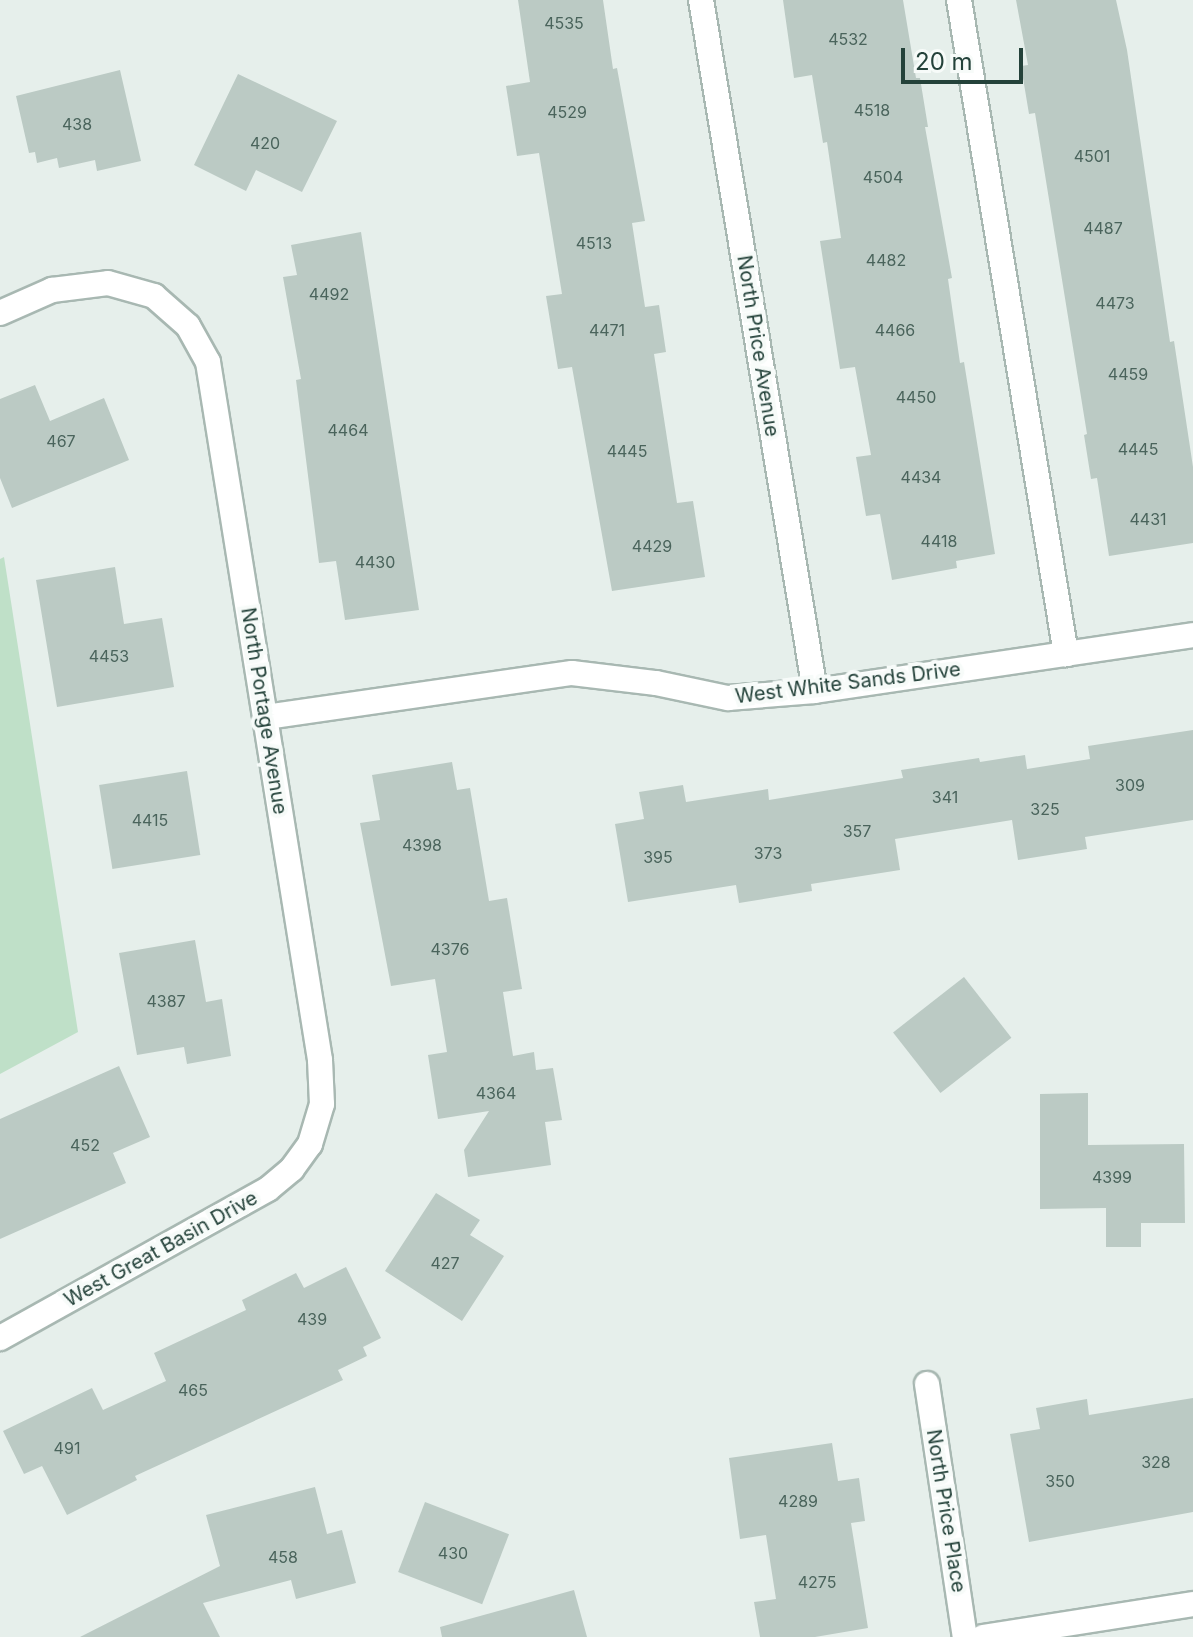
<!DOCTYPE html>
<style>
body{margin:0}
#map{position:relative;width:1193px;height:1637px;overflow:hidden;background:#e6efeb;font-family:Inter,sans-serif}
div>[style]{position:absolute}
.green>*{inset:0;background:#bfe0c8}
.building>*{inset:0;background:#bbcac4;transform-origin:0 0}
.roads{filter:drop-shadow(2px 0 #a8b8b2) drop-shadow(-2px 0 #a8b8b2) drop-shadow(0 2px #a8b8b2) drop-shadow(0 -2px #a8b8b2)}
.minor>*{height:24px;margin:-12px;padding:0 12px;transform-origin:12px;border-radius:12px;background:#fff}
span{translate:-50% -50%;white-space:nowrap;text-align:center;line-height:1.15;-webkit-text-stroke:8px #f7fbf9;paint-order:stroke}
.number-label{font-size:16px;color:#4a645c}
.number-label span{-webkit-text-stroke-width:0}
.street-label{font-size:20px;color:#24423a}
.scale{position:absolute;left:901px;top:48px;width:122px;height:36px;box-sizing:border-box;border:4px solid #24423a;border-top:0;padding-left:10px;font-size:24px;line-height:28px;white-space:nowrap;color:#24423a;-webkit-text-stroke:6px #f7fbf9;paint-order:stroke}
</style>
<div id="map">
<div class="green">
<i style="clip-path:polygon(4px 557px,78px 1032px,0 1074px,0 559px)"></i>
</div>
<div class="building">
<i style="clip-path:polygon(518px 0,603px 0,613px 69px,617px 68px,645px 221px,632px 223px,645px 307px,659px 305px,666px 352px,654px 354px,677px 503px,693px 501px,705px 577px,612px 591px,572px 367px,558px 369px,546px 296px,562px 294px,539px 153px,517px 156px,506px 86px,530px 82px)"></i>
<i style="clip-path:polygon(783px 0,903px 0,916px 78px,920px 78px,928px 127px,925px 127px,952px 278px,948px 279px,960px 363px,964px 362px,995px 554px,956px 561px,957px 568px,892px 580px,880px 514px,866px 516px,856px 457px,871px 455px,855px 367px,840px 369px,820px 241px,841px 238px,827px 142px,823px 143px,812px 75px,794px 78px)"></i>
<i style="clip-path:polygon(1016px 0,1116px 0,1127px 50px,1170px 342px,1174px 341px,1193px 467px,1193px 543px,1109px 556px,1097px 478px,1091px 479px,1084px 435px,1087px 434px,1035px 113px,1029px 114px,1021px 66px,1028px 65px)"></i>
<i style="clip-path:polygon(120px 70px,141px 161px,97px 171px,95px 160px,59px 168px,57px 158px,37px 163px,35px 152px,29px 153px,16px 96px)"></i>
<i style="clip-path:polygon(238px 74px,337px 121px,302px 192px,256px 170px,246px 191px,194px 165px)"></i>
<i style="clip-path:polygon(361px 232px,419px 610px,345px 620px,336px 561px,319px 563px,296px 380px,301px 379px,283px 277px,297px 275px,291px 245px)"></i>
<i style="clip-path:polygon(35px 385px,50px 421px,104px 398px,129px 460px,12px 508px,0 478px,0 399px)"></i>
<i style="clip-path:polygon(115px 567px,124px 624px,162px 618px,174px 687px,57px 707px,36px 580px)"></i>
<i style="clip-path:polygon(1193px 730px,1193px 820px,1085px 837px,1087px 849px,1018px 860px,1012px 820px,895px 839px,900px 870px,811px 884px,812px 891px,739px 903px,736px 885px,628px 902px,615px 824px,644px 819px,639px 792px,683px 785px,686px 802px,768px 789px,769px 800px,903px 778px,901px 770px,979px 758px,980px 762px,1025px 755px,1027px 769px,1090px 759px,1088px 746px)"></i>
<i style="clip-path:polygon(452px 762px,457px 790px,470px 788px,489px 901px,507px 898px,522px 989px,503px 992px,513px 1056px,534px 1052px,536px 1070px,553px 1068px,562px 1120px,545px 1122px,551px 1165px,468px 1177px,464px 1150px,489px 1111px,438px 1119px,428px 1055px,447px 1052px,435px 979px,391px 986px,360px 823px,380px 820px,372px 775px)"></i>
<i style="left:187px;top:771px;width:85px;height:89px;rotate:81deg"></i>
<i style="clip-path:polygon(195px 940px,206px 1002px,222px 999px,231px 1056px,187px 1064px,184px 1047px,137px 1055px,119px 953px)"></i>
<i style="left:964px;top:977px;width:77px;height:90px;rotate:52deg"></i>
<i style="clip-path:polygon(119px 1066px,150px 1137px,113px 1153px,126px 1183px,0 1239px,0 1119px)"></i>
<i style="clip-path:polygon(1088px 1093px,1088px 1145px,1184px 1144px,1185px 1223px,1141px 1223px,1141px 1247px,1106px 1247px,1106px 1208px,1040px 1209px,1040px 1094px)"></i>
<i style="clip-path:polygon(436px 1193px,480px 1220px,470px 1235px,504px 1256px,462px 1321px,385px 1271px)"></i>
<i style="clip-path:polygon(346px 1267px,381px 1338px,363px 1347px,367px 1356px,338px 1370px,343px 1380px,135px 1476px,137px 1480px,67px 1515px,42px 1466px,24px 1474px,3px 1431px,92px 1388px,103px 1410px,166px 1381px,154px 1353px,246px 1310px,242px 1300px,296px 1273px,304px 1288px)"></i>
<i style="clip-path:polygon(1193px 1398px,1193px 1512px,1029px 1542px,1010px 1434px,1040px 1429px,1036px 1408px,1087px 1399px,1089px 1415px)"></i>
<i style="clip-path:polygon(832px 1443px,838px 1481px,859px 1478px,865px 1521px,851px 1523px,868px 1628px,815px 1637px,760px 1637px,754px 1602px,776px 1599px,766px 1535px,740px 1539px,729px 1458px)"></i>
<i style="clip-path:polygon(315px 1487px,327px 1534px,342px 1530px,356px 1583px,296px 1599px,291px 1580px,203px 1603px,220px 1637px,80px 1637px,220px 1566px,206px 1515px)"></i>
<i style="left:425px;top:1502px;width:90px;height:75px;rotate:21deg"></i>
<i style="clip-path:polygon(574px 1590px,587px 1637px,442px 1637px,440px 1627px)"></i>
</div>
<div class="roads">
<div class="minor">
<i style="left:701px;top:0;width:700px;rotate:80.63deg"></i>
<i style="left:959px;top:0;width:663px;rotate:80.71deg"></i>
<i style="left:0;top:313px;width:57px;rotate:-23.9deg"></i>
<i style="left:52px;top:290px;width:56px;rotate:-7.1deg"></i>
<i style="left:108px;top:283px;width:48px;rotate:15.8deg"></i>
<i style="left:154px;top:296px;width:45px;rotate:41.4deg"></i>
<i style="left:188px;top:326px;width:41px;rotate:60.9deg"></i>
<i style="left:208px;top:362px;width:707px;rotate:80.88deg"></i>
<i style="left:320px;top:1060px;width:44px;rotate:87.4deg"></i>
<i style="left:322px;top:1104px;width:42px;rotate:106.7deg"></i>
<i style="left:310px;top:1144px;width:31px;rotate:126deg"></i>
<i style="left:292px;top:1169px;width:31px;rotate:140deg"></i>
<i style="left:268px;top:1189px;width:307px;rotate:150.9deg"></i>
<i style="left:266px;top:717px;width:309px;rotate:-8.2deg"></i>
<i style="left:572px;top:673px;width:85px;rotate:6.8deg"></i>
<i style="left:656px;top:683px;width:74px;rotate:11.8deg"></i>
<i style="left:728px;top:698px;width:87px;rotate:-4.6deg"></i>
<i style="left:815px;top:691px;width:382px;rotate:-8.4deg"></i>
<i style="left:927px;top:1384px;width:256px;rotate:81.5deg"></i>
<i style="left:983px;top:1637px;width:213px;rotate:-8.9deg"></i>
</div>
</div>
<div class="number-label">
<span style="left:564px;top:23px">4535</span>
<span style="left:848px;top:39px">4532</span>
<span style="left:872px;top:110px">4518</span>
<span style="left:567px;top:112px">4529</span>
<span style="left:77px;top:124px">438</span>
<span style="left:265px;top:143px">420</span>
<span style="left:1092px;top:156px">4501</span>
<span style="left:883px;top:177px">4504</span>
<span style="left:1103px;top:228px">4487</span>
<span style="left:594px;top:243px">4513</span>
<span style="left:886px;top:260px">4482</span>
<span style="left:329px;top:294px">4492</span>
<span style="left:1115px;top:303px">4473</span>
<span style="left:607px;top:330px">4471</span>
<span style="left:895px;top:330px">4466</span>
<span style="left:1128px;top:374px">4459</span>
<span style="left:916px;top:397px">4450</span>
<span style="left:348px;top:430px">4464</span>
<span style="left:61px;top:441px">467</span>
<span style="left:1138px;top:449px">4445</span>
<span style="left:627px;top:451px">4445</span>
<span style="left:921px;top:477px">4434</span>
<span style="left:1148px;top:519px">4431</span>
<span style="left:939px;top:541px">4418</span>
<span style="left:652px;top:546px">4429</span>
<span style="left:375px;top:562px">4430</span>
<span style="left:109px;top:656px">4453</span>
<span style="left:1130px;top:785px">309</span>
<span style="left:945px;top:797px">341</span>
<span style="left:1045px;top:809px">325</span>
<span style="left:150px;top:820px">4415</span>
<span style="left:857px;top:831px">357</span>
<span style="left:422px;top:845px">4398</span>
<span style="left:768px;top:853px">373</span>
<span style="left:658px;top:857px">395</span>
<span style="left:450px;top:949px">4376</span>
<span style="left:166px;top:1001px">4387</span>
<span style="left:496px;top:1093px">4364</span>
<span style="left:85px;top:1145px">452</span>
<span style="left:1112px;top:1177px">4399</span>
<span style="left:445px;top:1263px">427</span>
<span style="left:312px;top:1319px">439</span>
<span style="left:193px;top:1390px">465</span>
<span style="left:67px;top:1448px">491</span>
<span style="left:1156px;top:1462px">328</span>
<span style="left:1060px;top:1481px">350</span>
<span style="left:798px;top:1501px">4289</span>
<span style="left:453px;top:1553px">430</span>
<span style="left:283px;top:1557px">458</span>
<span style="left:817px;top:1582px">4275</span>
</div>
<div class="street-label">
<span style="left:758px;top:346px;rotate:81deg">North Price Avenue</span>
<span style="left:848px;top:683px;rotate:-7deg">West White Sands Drive</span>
<span style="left:264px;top:711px;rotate:81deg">North Portage Avenue</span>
<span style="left:161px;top:1249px;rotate:-29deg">West Great Basin Drive</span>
<span style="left:946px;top:1511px;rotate:81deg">North Price Place</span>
</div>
<div class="scale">20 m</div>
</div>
